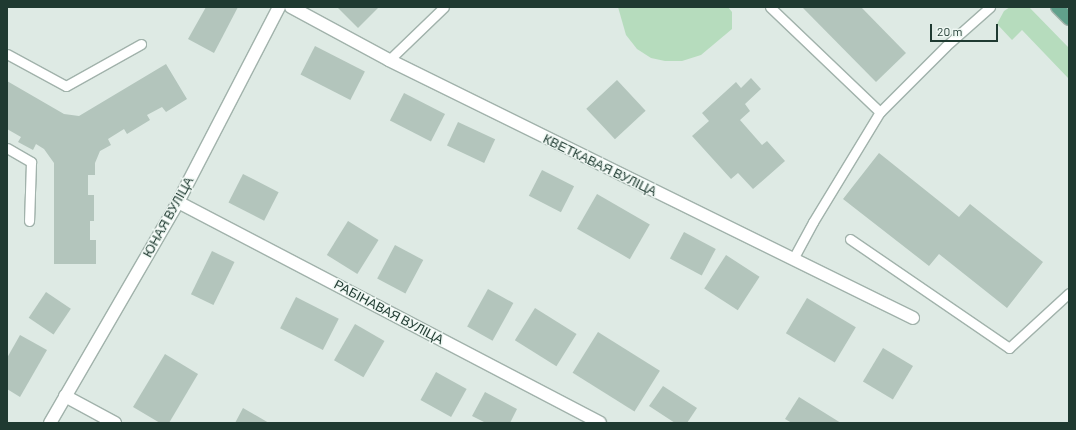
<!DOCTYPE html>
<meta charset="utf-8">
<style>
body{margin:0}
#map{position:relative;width:1076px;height:430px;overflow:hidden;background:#deeae4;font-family:Barlow,sans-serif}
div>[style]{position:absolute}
.green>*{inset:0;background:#b6dcbd}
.building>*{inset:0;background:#b3c5bc;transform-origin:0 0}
.roads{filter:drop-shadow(1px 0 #a1b2ab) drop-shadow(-1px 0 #a1b2ab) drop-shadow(0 1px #a1b2ab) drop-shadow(0 -1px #a1b2ab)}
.service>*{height:9px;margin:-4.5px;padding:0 4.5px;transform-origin:4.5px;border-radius:4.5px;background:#fff}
.minor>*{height:12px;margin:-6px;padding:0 6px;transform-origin:6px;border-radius:6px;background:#fff}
.tertiary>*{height:12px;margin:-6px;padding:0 6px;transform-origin:6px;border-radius:6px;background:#fff}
.primary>*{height:12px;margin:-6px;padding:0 6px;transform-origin:6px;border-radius:6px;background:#61a18c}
span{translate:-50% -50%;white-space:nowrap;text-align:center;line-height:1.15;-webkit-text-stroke:3px #eef7f2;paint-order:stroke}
.street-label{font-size:13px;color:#1f3a31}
.frame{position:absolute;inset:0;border:8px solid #1f3a31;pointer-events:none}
.scale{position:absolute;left:930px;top:24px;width:68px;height:18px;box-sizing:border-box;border:2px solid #1f3a31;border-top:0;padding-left:5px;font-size:12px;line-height:14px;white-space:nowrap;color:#1f3a31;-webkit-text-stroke:3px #eef7f2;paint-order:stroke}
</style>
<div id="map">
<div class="green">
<i style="clip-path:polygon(618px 7px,728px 7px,732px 12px,732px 29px,701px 55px,682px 61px,665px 61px,651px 58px,637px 49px,626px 35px)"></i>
<i style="clip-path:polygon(1010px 7px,1029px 7px,1069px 48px,1069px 79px,1022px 30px,1012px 40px,997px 24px,1004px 11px)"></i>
</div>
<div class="building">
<i style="clip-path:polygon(206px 7px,238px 7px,214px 53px,188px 39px)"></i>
<i style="clip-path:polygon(337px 7px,379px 7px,358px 28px)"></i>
<i style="clip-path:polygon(802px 7px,861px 7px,906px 53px,876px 82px)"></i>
<i style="left:315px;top:46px;width:56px;height:32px;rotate:27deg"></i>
<i style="clip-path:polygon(166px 64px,187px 99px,166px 112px,162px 107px,147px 115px,150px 120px,127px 134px,124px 129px,108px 139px,111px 145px,100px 151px,95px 163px,95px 175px,88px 175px,88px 195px,94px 195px,94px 221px,90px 221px,90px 240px,96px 240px,96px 264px,54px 264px,54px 163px,44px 149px,36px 144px,33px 150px,18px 142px,21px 137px,7px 129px,7px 81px,64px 114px,79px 116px)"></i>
<i style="clip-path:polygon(751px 78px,761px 89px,745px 104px,750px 111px,740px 120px,762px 145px,767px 141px,785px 161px,753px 189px,738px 173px,731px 179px,692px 136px,709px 121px,702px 113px,736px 82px,741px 88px)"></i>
<i style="left:617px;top:80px;width:42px;height:42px;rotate:47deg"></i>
<i style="left:404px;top:93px;width:46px;height:31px;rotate:27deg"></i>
<i style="left:458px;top:122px;width:41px;height:26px;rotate:25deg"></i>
<i style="clip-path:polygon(879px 153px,959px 217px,970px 204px,1043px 262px,1007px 308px,939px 254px,929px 266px,843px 199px)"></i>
<i style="left:542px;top:170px;width:36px;height:29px;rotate:27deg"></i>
<i style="left:243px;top:174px;width:40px;height:32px;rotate:27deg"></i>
<i style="left:597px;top:194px;width:61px;height:40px;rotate:30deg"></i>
<i style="left:348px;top:221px;width:36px;height:40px;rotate:32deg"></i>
<i style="left:684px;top:232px;width:36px;height:30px;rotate:28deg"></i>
<i style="left:395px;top:245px;width:32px;height:38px;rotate:28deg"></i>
<i style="left:212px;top:251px;width:25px;height:48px;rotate:26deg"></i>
<i style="left:726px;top:255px;width:40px;height:40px;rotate:33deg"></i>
<i style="left:488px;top:289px;width:29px;height:43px;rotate:29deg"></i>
<i style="left:46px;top:292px;width:30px;height:31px;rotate:34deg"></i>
<i style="left:296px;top:297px;width:48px;height:35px;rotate:27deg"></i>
<i style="left:807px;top:298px;width:57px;height:41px;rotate:31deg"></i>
<i style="left:535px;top:308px;width:49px;height:38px;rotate:32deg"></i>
<i style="left:355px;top:324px;width:34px;height:42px;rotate:30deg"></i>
<i style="left:598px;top:332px;width:73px;height:48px;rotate:32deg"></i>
<i style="clip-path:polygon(20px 335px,47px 350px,20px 397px,7px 389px,7px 358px)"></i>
<i style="left:883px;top:348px;width:35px;height:39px;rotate:31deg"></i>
<i style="clip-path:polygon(165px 354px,198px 374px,169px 423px,160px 423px,133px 407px)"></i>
<i style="left:436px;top:372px;width:35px;height:32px;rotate:29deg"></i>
<i style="clip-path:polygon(663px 386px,697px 408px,687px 423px,675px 423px,649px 406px)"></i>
<i style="clip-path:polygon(485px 392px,517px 409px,510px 423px,486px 423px,472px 416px)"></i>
<i style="clip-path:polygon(799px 397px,841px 423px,792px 423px,785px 419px)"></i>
<i style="clip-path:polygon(243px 408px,269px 423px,235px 423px)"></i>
</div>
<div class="roads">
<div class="service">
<i style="left:770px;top:7px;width:152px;rotate:43.7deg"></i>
<i style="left:880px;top:112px;width:93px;rotate:-45deg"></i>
<i style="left:946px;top:46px;width:59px;rotate:-41.6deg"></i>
<i style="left:7px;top:54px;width:67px;rotate:28.5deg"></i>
<i style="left:66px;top:86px;width:86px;rotate:-29.2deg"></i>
<i style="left:389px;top:60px;width:76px;rotate:-43.9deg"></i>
<i style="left:7px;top:148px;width:28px;rotate:30deg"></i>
<i style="left:31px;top:162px;width:59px;rotate:91.9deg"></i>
<i style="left:850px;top:239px;width:193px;rotate:34.4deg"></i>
<i style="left:1009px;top:348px;width:81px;rotate:-42.5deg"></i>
<i style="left:793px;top:259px;width:42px;rotate:-61.6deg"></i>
<i style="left:813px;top:222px;width:129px;rotate:-58.7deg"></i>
</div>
<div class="minor">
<i style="left:291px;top:7px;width:111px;rotate:28.4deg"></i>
<i style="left:389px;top:60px;width:584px;rotate:26.21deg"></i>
<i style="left:178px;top:202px;width:476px;rotate:27.6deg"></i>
<i style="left:65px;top:396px;width:57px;rotate:28.4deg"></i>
</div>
<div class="tertiary">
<i style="left:50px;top:423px;width:255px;rotate:-59.9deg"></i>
<i style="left:178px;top:202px;width:220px;rotate:-62.6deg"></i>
</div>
<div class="primary">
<i style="left:1057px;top:7px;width:17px;rotate:45deg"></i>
</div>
</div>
<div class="street-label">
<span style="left:600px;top:165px;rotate:26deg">КВЕТКАВАЯ ВУЛІЦА</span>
<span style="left:168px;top:217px;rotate:-61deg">ЮНАЯ ВУЛІЦА</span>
<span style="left:389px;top:312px;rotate:28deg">РАБІНАВАЯ ВУЛІЦА</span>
</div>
<div class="frame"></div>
<div class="scale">20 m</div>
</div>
